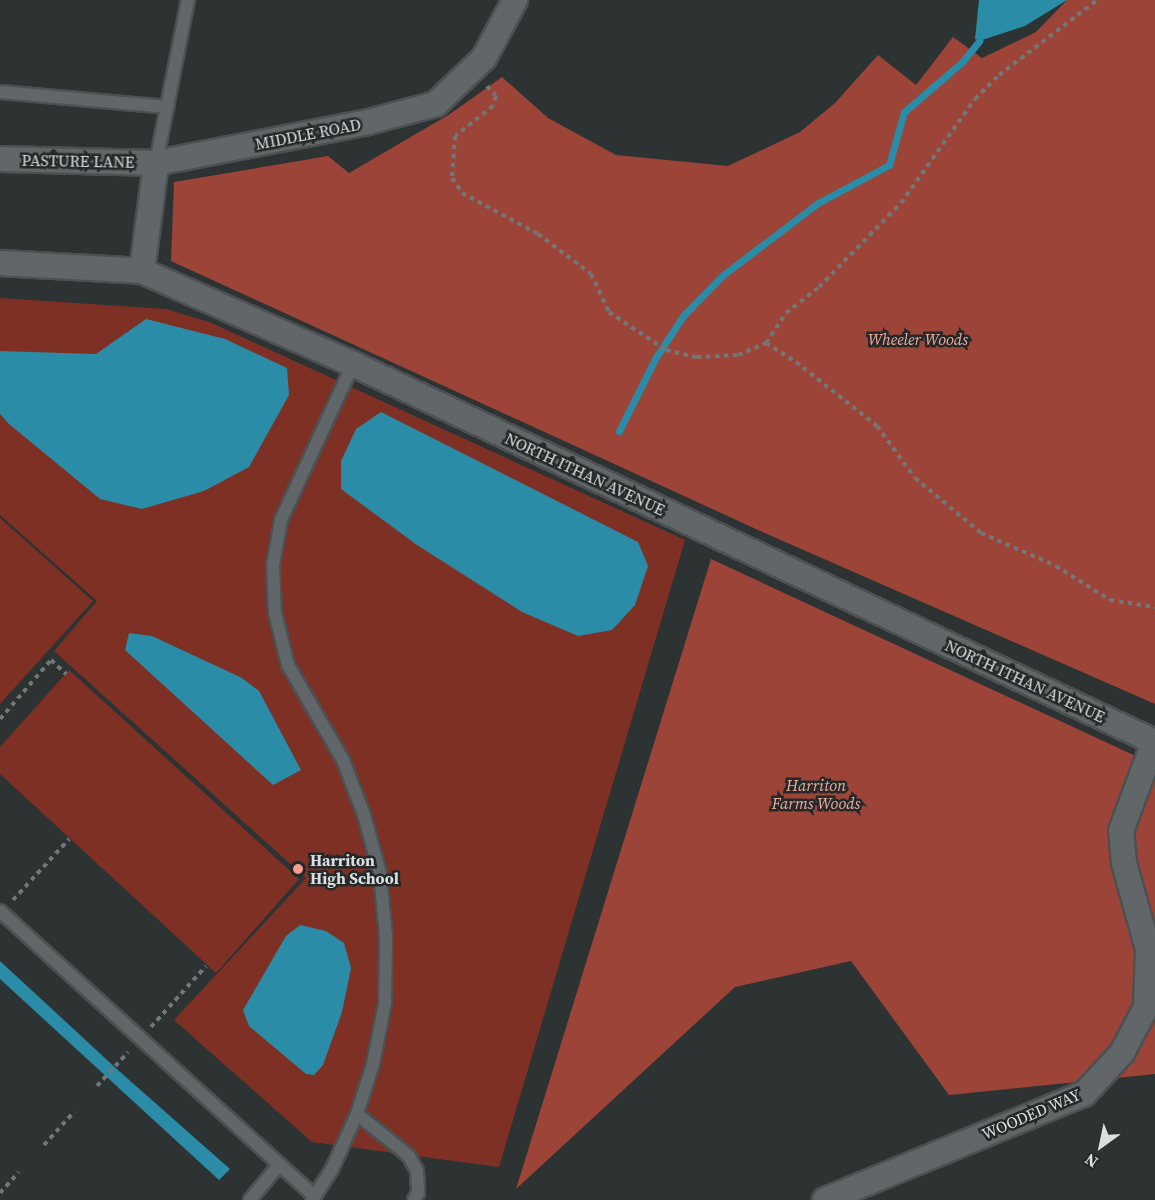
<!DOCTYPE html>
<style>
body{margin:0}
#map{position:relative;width:1155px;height:1200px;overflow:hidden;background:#2d3233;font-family:"Source Serif 4",serif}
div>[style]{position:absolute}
.green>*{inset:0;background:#7f3025}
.forest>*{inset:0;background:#9b4437}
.water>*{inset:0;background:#2a8ca6}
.stream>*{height:7px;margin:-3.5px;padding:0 3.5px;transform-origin:3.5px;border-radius:3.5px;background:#2a8ca6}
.path>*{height:4px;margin-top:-2px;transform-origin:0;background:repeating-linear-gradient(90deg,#737778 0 4.5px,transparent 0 9px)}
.roads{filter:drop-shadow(2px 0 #4d5052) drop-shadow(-2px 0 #4d5052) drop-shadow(0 2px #4d5052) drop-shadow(0 -2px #4d5052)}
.lane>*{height:12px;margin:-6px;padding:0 6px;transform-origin:6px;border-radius:6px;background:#616668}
.street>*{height:24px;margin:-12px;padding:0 12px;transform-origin:12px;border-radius:12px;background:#616668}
.dots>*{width:16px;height:16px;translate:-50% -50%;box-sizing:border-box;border:3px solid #232829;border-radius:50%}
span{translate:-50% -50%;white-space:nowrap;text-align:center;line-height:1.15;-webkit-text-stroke:5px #232829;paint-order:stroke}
.street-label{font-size:16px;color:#dcdfe1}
.park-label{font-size:16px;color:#f3aa9c;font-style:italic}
.poi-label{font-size:16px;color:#dcdfe1;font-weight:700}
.left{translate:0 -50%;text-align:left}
.north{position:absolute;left:1071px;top:1116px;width:60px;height:60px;-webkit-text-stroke:4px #232829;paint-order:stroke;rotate:213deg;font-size:16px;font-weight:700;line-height:24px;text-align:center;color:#dcdfe1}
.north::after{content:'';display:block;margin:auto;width:21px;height:27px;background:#dcdfe1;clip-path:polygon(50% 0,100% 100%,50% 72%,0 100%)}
</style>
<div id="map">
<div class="green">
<i style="clip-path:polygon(0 298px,166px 309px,209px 322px,685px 540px,499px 1167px,312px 1142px,174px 1020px,306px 878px,54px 651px,97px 601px,0 515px)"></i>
<i style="clip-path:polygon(0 518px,93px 601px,0 704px)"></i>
<i style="clip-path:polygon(69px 670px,299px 879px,216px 973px,0 774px,0 747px)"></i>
</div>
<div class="forest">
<i style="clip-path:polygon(1067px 0,1155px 0,1155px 704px,767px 534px,171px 261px,174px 182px,328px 156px,349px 173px,450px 114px,502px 77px,548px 118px,616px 155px,728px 166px,800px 132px,835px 103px,878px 55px,916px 85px,953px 37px,982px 58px,1036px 32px)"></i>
<i style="clip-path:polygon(711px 559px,1155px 765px,1155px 1074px,949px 1095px,851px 961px,735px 987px,516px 1189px)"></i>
</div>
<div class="water">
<i style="clip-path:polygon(979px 0,1067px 0,1025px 26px,979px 41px,975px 39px)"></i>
<i style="clip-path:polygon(146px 319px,225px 339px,287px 368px,289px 395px,249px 467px,204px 491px,142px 509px,100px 499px,9px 424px,0 414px,0 351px,96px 354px)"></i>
<i style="clip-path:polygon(381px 412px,638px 542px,648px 566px,635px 605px,612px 630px,578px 636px,522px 612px,417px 545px,341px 489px,341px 461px,356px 429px)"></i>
<i style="clip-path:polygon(129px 633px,152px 636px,242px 678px,259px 691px,301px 770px,273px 785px,125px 650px)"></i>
<i style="clip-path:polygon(300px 925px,326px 931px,344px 943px,351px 968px,342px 1012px,323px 1065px,314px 1075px,306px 1074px,249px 1026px,243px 1010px,286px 936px)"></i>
<i style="clip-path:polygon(0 961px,119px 1071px,230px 1169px,219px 1180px,0 979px)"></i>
</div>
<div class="stream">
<i style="left:619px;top:431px;width:80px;rotate:-63.4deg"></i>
<i style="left:655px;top:359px;width:51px;rotate:-56.9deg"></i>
<i style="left:683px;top:316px;width:57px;rotate:-45.7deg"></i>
<i style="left:723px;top:275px;width:119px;rotate:-37.2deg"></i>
<i style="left:818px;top:203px;width:81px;rotate:-28.2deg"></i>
<i style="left:889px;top:165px;width:55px;rotate:-74.2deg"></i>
<i style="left:904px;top:112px;width:78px;rotate:-40.8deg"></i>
<i style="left:963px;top:61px;width:26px;rotate:-51deg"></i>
</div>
<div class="path">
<i style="left:487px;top:86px;width:13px;rotate:48deg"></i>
<i style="left:496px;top:96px;width:10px;rotate:107deg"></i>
<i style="left:493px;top:106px;width:48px;rotate:141.7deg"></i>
<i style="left:455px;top:136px;width:42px;rotate:94.1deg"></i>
<i style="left:452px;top:178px;width:18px;rotate:56deg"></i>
<i style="left:462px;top:193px;width:86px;rotate:28.3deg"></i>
<i style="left:538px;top:234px;width:66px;rotate:37deg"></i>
<i style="left:591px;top:274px;width:42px;rotate:64.7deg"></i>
<i style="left:609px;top:312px;width:69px;rotate:33.7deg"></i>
<i style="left:666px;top:350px;width:32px;rotate:13deg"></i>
<i style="left:697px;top:357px;width:41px;rotate:-2.8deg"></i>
<i style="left:738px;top:355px;width:30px;rotate:-23deg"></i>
<i style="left:766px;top:343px;width:36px;rotate:-56deg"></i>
<i style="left:786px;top:313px;width:42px;rotate:-38.2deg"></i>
<i style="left:819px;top:287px;width:117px;rotate:-45.7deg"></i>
<i style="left:901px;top:203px;width:128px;rotate:-54.6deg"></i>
<i style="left:975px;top:99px;width:34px;rotate:-45deg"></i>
<i style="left:999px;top:75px;width:123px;rotate:-37.4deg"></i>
<i style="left:766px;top:343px;width:36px;rotate:32deg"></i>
<i style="left:796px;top:362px;width:103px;rotate:38.3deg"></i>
<i style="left:877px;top:426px;width:64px;rotate:53.8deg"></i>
<i style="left:915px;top:478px;width:86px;rotate:39.8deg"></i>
<i style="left:981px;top:533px;width:82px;rotate:23.7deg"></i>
<i style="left:1056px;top:566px;width:64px;rotate:32.2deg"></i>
<i style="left:1110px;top:600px;width:46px;rotate:8.8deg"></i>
<i style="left:0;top:719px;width:78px;rotate:-49.2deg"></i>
<i style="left:51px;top:660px;width:21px;rotate:43deg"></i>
<i style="left:13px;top:900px;width:83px;rotate:-47.4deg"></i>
<i style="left:151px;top:1027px;width:82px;rotate:-48deg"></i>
<i style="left:97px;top:1086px;width:46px;rotate:-47.6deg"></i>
<i style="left:44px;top:1145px;width:45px;rotate:-47.7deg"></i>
<i style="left:0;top:1193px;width:28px;rotate:-48deg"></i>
</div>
<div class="roads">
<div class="lane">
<i style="left:0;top:92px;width:168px;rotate:5.1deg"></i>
<i style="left:156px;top:163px;width:166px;rotate:-78.9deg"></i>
<i style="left:0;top:911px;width:425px;rotate:42.2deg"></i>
<i style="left:357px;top:1114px;width:67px;rotate:38.9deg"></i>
<i style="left:409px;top:1156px;width:17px;rotate:62deg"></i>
<i style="left:417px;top:1171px;width:22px;rotate:87deg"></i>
<i style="left:418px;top:1193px;width:8px;rotate:120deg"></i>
<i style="left:250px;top:1200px;width:45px;rotate:-50.4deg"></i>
<i style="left:312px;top:1200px;width:37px;rotate:-57deg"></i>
<i style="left:332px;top:1169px;width:60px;rotate:-65.6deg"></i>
<i style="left:357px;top:1114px;width:52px;rotate:-72.3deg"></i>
<i style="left:373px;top:1064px;width:62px;rotate:-78.9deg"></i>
<i style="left:385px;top:1003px;width:66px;rotate:-89.1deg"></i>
<i style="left:386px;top:937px;width:64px;rotate:-95.4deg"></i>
<i style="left:380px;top:873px;width:60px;rotate:-105.4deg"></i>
<i style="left:364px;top:815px;width:59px;rotate:-110.9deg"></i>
<i style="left:343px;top:760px;width:110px;rotate:-120.1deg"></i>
<i style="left:288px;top:665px;width:54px;rotate:-104deg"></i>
<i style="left:275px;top:613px;width:48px;rotate:-92.4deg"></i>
<i style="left:273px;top:565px;width:46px;rotate:-79.9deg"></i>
<i style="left:281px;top:520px;width:172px;rotate:-65.2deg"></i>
</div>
<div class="street">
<i style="left:0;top:159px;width:156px;rotate:1.5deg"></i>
<i style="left:156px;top:163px;width:216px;rotate:-10.9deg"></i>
<i style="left:368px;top:122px;width:70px;rotate:-14.8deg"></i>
<i style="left:436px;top:104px;width:66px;rotate:-43.8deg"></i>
<i style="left:484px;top:58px;width:66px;rotate:-61.9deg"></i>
<i style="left:0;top:263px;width:142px;rotate:3.2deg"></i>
<i style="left:142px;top:271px;width:231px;rotate:23.8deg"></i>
<i style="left:353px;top:364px;width:887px;rotate:25.24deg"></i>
<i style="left:142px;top:271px;width:109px;rotate:-82.6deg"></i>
<i style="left:825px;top:1200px;width:280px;rotate:-22.3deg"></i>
<i style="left:1084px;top:1094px;width:56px;rotate:-47.2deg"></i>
<i style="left:1122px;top:1053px;width:52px;rotate:-62.4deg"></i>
<i style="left:1146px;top:1007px;width:58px;rotate:-88deg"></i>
<i style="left:1148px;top:949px;width:89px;rotate:-105.6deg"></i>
<i style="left:1124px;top:863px;width:32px;rotate:-95deg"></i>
<i style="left:1121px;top:831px;width:95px;rotate:-69.7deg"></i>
</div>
</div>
<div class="dots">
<i style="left:298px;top:869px;background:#f59d8d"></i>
</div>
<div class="street-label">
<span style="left:308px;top:134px;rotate:-11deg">MIDDLE ROAD</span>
<span style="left:78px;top:161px;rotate:1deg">PASTURE LANE</span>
<span style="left:585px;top:474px;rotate:25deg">NORTH ITHAN AVENUE</span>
<span style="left:1025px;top:681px;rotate:25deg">NORTH ITHAN AVENUE</span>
<span style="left:1031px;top:1114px;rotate:-23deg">WOODED WAY</span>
</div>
<div class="park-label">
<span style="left:918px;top:339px">Wheeler Woods</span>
<span style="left:816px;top:794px">Harriton<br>Farms Woods</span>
</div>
<div class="poi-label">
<span class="left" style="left:310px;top:869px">Harriton<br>High School</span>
</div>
<div class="north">N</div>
</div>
